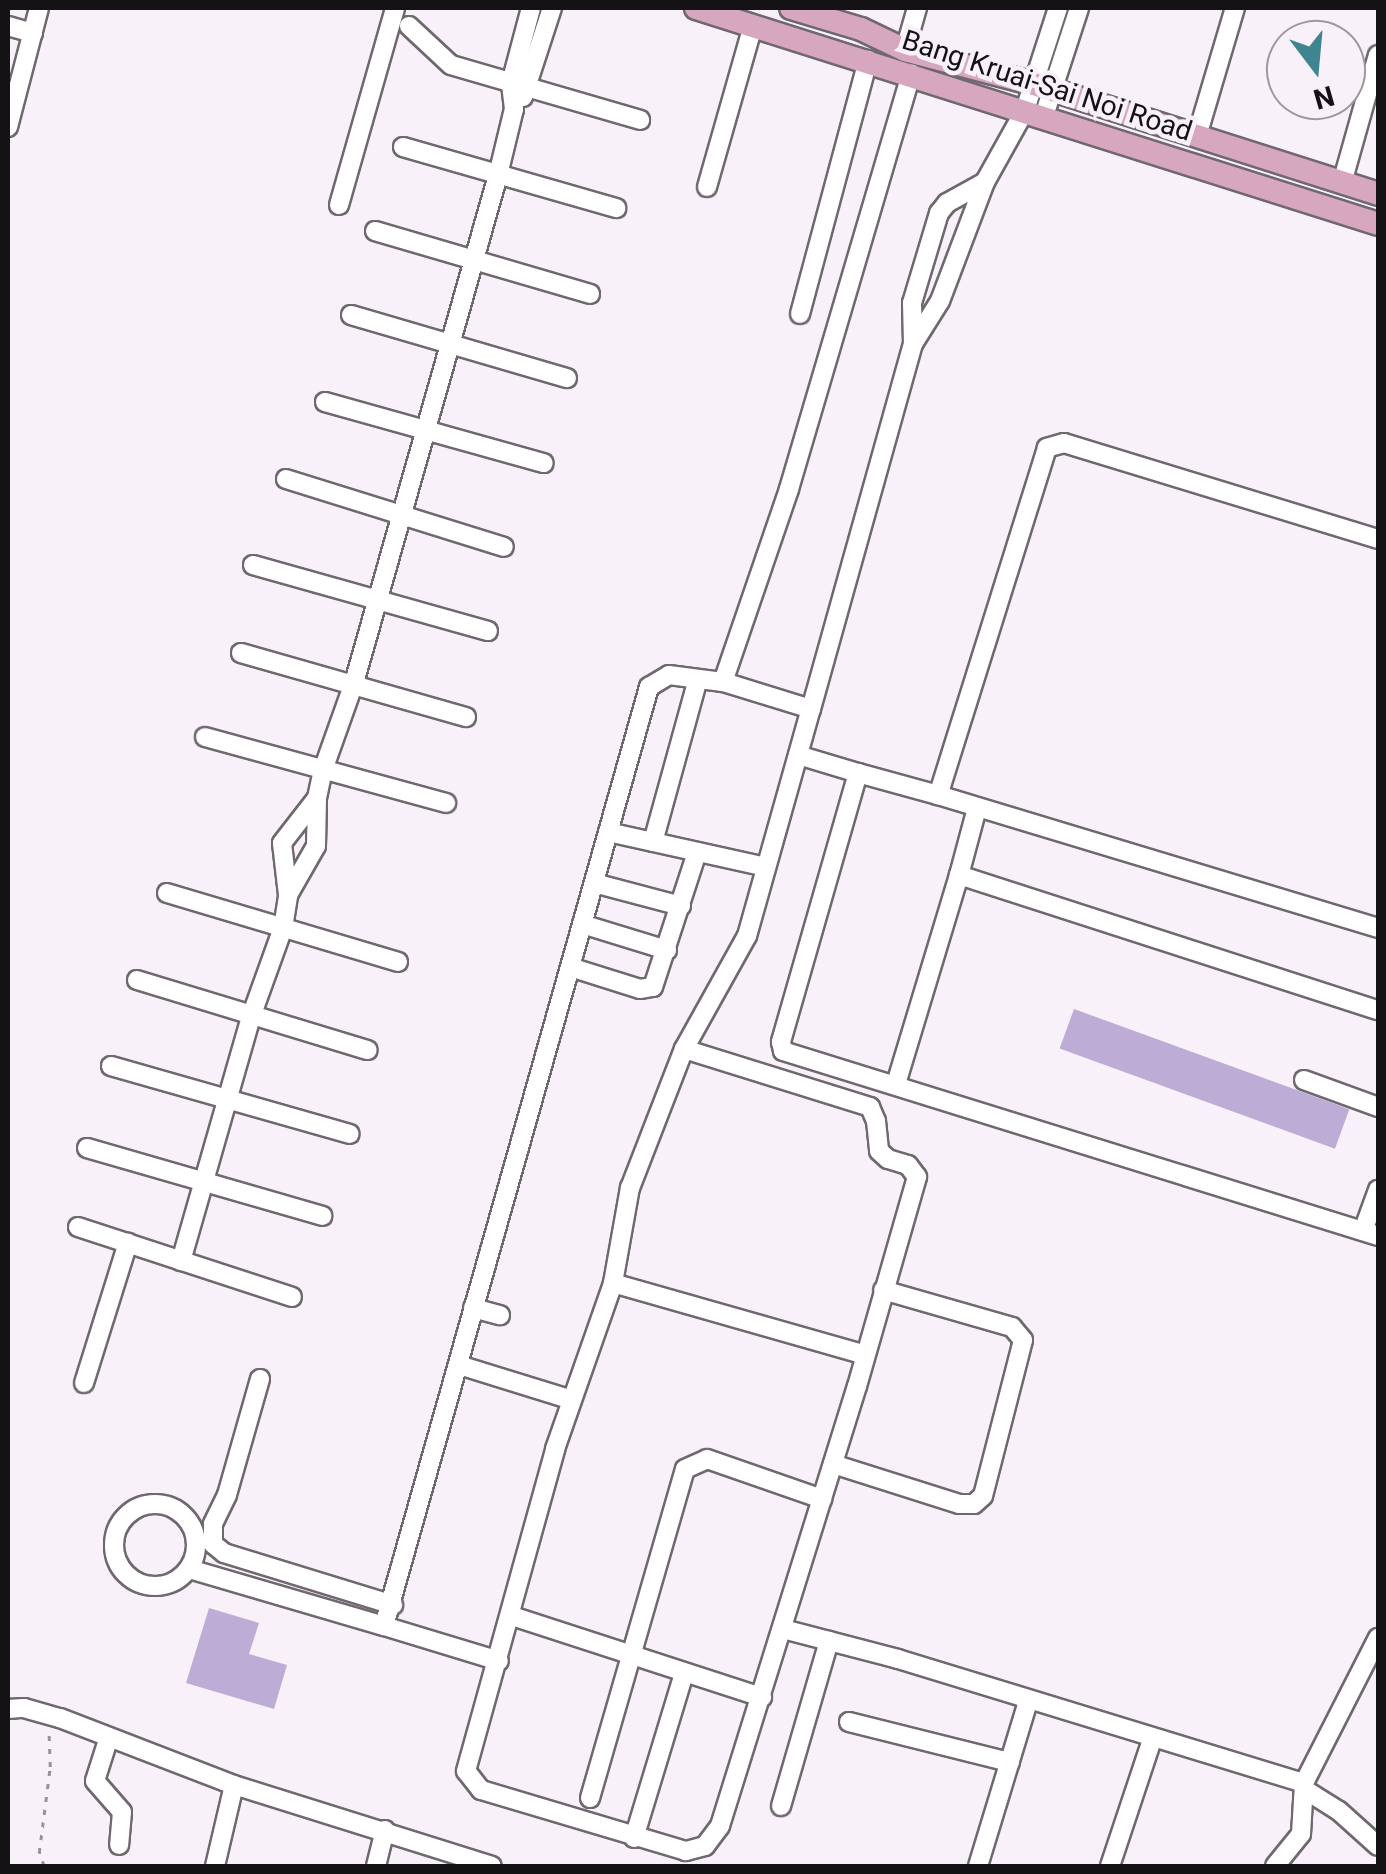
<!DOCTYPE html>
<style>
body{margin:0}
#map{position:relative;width:1386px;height:1874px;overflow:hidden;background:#f9f1f9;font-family:Roboto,sans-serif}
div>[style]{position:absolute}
.building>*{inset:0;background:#bcacd6;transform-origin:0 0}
.path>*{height:2.5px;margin-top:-1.25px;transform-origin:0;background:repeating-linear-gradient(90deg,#989398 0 5px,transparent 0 13px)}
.roads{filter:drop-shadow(2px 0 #6f686f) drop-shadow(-2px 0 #6f686f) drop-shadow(0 2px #6f686f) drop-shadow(0 -2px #6f686f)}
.minor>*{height:18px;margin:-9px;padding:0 9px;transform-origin:9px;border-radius:9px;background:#fff}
.minor>.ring{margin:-9px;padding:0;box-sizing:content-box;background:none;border:18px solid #fff;border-radius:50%}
.major>*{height:22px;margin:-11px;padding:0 11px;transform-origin:11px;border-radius:11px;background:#d7a6bf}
span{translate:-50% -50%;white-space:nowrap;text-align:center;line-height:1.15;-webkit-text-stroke:9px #f9f1f9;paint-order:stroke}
.street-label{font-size:28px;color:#151215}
.frame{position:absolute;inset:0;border:10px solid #151215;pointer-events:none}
.north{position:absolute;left:1266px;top:20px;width:100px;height:100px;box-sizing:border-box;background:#f9f1f9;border:2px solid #9e989e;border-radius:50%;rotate:164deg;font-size:28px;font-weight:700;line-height:40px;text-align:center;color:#151215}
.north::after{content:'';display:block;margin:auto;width:35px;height:45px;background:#3f8590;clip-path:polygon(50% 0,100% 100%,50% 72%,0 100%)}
</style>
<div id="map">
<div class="building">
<i style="left:1074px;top:1009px;width:293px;height:42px;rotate:20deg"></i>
<i style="clip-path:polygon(209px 1608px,259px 1623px,249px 1654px,287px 1665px,274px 1709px,186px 1683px)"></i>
</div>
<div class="path">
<i style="left:44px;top:1866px;width:14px;rotate:-111deg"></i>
<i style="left:39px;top:1853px;width:87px;rotate:-82.7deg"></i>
<i style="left:50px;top:1767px;width:36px;rotate:-92deg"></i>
</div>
<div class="roads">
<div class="minor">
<i style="left:8px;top:26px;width:26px;rotate:16deg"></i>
<i style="left:409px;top:26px;width:57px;rotate:42.9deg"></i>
<i style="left:451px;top:65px;width:197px;rotate:16.2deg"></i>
<i style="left:905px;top:50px;width:44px;rotate:-74.1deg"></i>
<i style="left:523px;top:97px;width:94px;rotate:-72deg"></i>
<i style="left:1044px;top:116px;width:114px;rotate:-72deg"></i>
<i style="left:8px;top:127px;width:123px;rotate:-75.4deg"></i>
<i style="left:1197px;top:136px;width:134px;rotate:-73.5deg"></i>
<i style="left:403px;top:147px;width:222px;rotate:16deg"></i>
<i style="left:1342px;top:183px;width:133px;rotate:-74.3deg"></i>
<i style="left:707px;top:187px;width:168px;rotate:-74.1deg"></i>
<i style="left:339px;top:205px;width:205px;rotate:-74.1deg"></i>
<i style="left:375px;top:231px;width:224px;rotate:16.3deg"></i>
<i style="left:800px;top:314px;width:263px;rotate:-75deg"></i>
<i style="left:351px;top:315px;width:225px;rotate:16.3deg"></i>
<i style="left:913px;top:344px;width:41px;rotate:-91.4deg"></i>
<i style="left:912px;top:303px;width:94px;rotate:-73.3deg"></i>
<i style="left:939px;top:213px;width:13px;rotate:-51deg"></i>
<i style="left:947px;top:203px;width:43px;rotate:-28.9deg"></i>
<i style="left:325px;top:402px;width:227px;rotate:15.6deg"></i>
<i style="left:286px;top:479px;width:228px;rotate:17.3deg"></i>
<i style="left:1378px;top:539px;width:328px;rotate:-163deg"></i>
<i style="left:1064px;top:443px;width:18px;rotate:164deg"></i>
<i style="left:1047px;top:448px;width:364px;rotate:107.4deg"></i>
<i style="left:938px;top:795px;width:460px;rotate:16.8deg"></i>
<i style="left:253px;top:565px;width:244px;rotate:15.7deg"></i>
<i style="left:241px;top:653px;width:234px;rotate:15.9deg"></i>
<i style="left:811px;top:709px;width:379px;rotate:-74.4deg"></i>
<i style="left:913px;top:344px;width:51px;rotate:-57.9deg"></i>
<i style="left:940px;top:301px;width:127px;rotate:-69.3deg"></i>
<i style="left:985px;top:182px;width:82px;rotate:-60.9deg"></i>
<i style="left:1025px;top:110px;width:107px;rotate:-72.1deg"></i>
<i style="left:205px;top:737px;width:250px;rotate:15.3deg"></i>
<i style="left:798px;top:755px;width:63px;rotate:16.7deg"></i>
<i style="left:938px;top:795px;width:83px;rotate:-164.6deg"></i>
<i style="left:858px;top:773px;width:280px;rotate:106deg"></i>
<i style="left:781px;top:1042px;width:9px;rotate:77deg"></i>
<i style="left:783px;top:1051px;width:623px;rotate:17.27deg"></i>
<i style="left:977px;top:808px;width:69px;rotate:105deg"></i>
<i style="left:959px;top:875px;width:440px;rotate:17.9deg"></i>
<i style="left:608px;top:832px;width:162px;rotate:12.5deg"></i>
<i style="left:653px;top:842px;width:169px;rotate:-74.6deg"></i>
<i style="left:594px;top:883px;width:90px;rotate:14.8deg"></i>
<i style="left:167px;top:893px;width:241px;rotate:16.6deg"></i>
<i style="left:288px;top:895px;width:52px;rotate:-96.6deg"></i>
<i style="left:282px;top:843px;width:57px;rotate:-52.1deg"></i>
<i style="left:582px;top:924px;width:89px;rotate:17deg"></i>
<i style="left:570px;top:967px;width:73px;rotate:17.4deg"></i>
<i style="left:640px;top:989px;width:13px;rotate:-9deg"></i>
<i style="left:653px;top:987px;width:142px;rotate:-71.9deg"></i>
<i style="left:137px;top:980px;width:241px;rotate:16.9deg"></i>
<i style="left:684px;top:1049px;width:195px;rotate:17.3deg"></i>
<i style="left:870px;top:1107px;width:15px;rotate:67deg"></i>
<i style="left:876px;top:1121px;width:30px;rotate:84deg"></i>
<i style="left:879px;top:1151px;width:12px;rotate:42deg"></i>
<i style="left:888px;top:1159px;width:21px;rotate:17deg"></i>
<i style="left:908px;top:1165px;width:15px;rotate:53deg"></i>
<i style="left:917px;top:1177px;width:217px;rotate:106deg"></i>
<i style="left:857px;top:1386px;width:461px;rotate:107.3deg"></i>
<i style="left:720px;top:1826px;width:25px;rotate:127deg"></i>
<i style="left:705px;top:1846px;width:20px;rotate:165deg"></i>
<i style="left:686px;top:1851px;width:214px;rotate:-163.4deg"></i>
<i style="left:481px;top:1790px;width:24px;rotate:-128deg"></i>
<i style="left:466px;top:1771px;width:334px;rotate:-74.5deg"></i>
<i style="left:555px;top:1449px;width:176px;rotate:-70.7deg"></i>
<i style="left:613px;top:1283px;width:97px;rotate:-79.9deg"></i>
<i style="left:630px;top:1188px;width:149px;rotate:-68.8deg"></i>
<i style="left:684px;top:1049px;width:129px;rotate:-60.9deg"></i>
<i style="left:747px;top:936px;width:236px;rotate:-74.3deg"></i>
<i style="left:811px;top:709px;width:92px;rotate:-162.9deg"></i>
<i style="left:111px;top:1066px;width:248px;rotate:15.9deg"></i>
<i style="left:1304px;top:1080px;width:79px;rotate:20deg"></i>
<i style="left:896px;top:1084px;width:218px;rotate:-73.2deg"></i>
<i style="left:87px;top:1148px;width:245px;rotate:16.1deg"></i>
<i style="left:78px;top:1227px;width:225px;rotate:18.1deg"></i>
<i style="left:1363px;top:1231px;width:44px;rotate:-69.9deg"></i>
<i style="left:181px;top:1261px;width:257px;rotate:-74deg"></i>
<i style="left:252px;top:1014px;width:91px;rotate:-70.2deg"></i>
<i style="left:283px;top:928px;width:33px;rotate:-81deg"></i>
<i style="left:288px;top:895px;width:56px;rotate:-60.3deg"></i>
<i style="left:316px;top:846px;width:48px;rotate:-88.8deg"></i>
<i style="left:317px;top:798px;width:29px;rotate:-78deg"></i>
<i style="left:323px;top:770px;width:92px;rotate:-70.4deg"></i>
<i style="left:354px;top:683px;width:528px;rotate:-74.17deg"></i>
<i style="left:498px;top:175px;width:68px;rotate:-76.4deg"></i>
<i style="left:514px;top:109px;width:26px;rotate:-97deg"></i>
<i style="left:511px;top:83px;width:78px;rotate:-75.1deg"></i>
<i style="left:613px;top:1283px;width:262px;rotate:15.9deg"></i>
<i style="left:473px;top:1308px;width:28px;rotate:15deg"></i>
<i style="left:459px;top:1365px;width:118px;rotate:17.2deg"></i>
<i style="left:260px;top:1379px;width:121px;rotate:105.9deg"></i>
<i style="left:227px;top:1495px;width:32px;rotate:116deg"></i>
<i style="left:213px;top:1524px;width:20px;rotate:90deg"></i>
<i style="left:213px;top:1544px;width:14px;rotate:39deg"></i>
<i style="left:224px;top:1553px;width:177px;rotate:17.1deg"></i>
<i style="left:84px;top:1383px;width:147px;rotate:-72.6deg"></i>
<i style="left:833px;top:1464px;width:132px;rotate:17.6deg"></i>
<i style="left:959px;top:1504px;width:15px"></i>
<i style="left:974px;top:1504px;width:12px;rotate:-42deg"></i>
<i style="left:983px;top:1496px;width:161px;rotate:-75.6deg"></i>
<i style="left:1023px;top:1340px;width:17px;rotate:-130deg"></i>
<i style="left:1012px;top:1327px;width:134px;rotate:-164deg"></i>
<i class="ring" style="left:114px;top:1504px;width:64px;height:64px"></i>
<i style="left:189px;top:1569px;width:203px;rotate:16.3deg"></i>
<i style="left:384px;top:1626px;width:976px;rotate:-74.24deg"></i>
<i style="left:649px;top:687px;width:23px;rotate:-31deg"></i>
<i style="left:669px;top:675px;width:54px;rotate:7.4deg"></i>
<i style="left:723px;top:682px;width:204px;rotate:-71.1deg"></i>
<i style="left:789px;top:489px;width:433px;rotate:-73.6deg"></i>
<i style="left:512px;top:1616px;width:263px;rotate:18deg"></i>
<i style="left:384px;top:1626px;width:120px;rotate:16.9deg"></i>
<i style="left:783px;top:1629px;width:119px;rotate:14.6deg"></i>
<i style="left:898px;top:1659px;width:425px;rotate:17deg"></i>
<i style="left:8px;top:1709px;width:16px;rotate:-4deg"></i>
<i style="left:24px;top:1708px;width:37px;rotate:16deg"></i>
<i style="left:60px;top:1718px;width:186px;rotate:21.1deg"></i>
<i style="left:234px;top:1785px;width:270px;rotate:17.4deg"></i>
<i style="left:849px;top:1722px;width:166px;rotate:14deg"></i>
<i style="left:109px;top:1737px;width:46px;rotate:107.7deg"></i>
<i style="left:95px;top:1781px;width:41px;rotate:48.9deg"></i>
<i style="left:122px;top:1812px;width:33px;rotate:95deg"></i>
<i style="left:1304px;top:1789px;width:41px;rotate:32.2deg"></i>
<i style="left:1339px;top:1811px;width:52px;rotate:41.9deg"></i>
<i style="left:590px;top:1798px;width:342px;rotate:-73.9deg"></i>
<i style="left:685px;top:1469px;width:24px;rotate:-24deg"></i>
<i style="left:707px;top:1459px;width:122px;rotate:19.2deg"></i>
<i style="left:781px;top:1806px;width:172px;rotate:-73.8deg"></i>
<i style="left:634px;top:1838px;width:172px;rotate:-73.1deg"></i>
<i style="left:215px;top:1866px;width:83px;rotate:-76.8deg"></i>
<i style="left:376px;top:1866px;width:37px;rotate:-76deg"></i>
<i style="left:978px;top:1866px;width:172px;rotate:-73.1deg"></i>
<i style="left:1110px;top:1866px;width:133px;rotate:-71.6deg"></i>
<i style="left:1275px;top:1866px;width:41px;rotate:-50.9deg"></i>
<i style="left:1301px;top:1834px;width:51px;rotate:-86.6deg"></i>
<i style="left:1304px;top:1783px;width:163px;rotate:-63deg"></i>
</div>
<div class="major">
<i style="left:696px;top:8px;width:715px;rotate:17.57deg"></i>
<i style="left:791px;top:8px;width:73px;rotate:16.7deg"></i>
<i style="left:861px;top:29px;width:49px;rotate:25.5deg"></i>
<i style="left:905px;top:50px;width:133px;rotate:14.8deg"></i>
<i style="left:1034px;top:84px;width:361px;rotate:17.7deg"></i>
</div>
</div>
<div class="street-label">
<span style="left:1047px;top:86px;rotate:18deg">Bang Kruai-Sai Noi Road</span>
</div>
<div class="frame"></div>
<div class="north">N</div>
</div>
